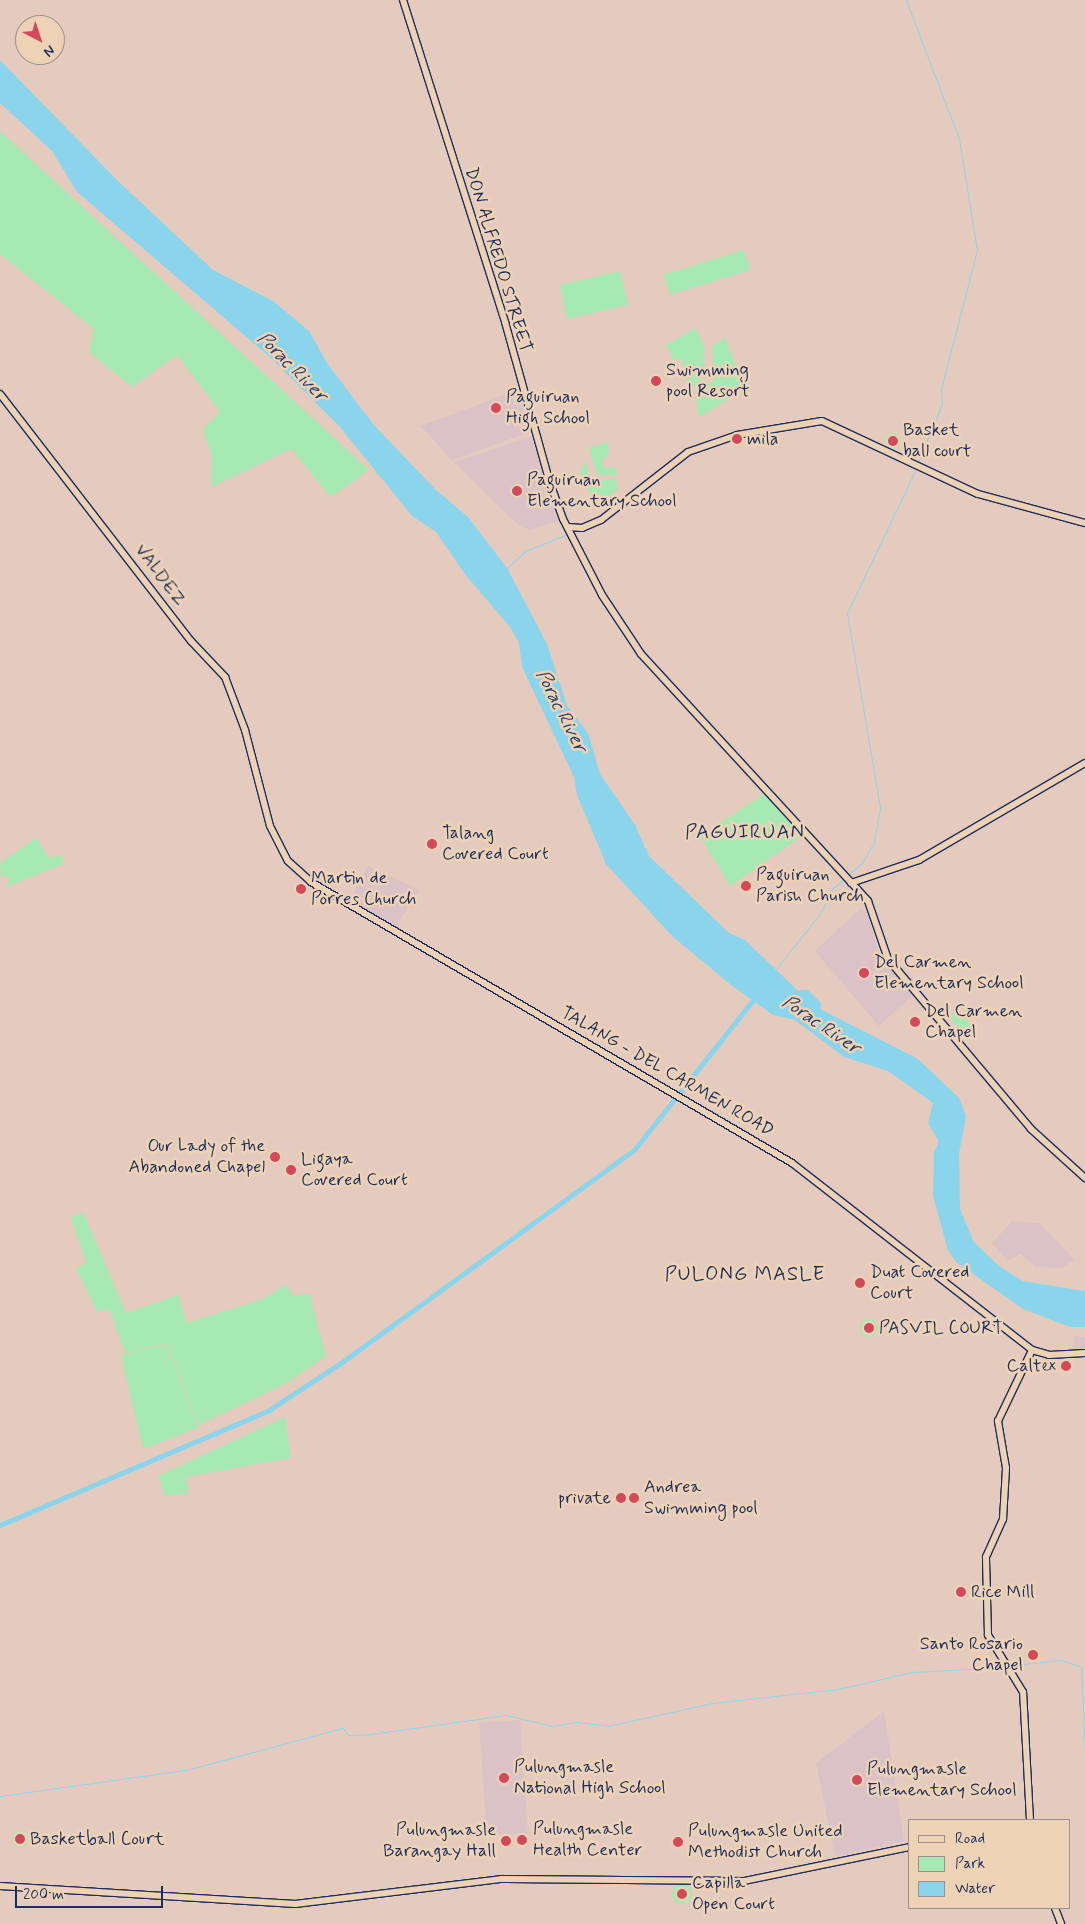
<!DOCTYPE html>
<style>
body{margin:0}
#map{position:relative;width:1085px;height:1924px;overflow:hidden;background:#e5cbbd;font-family:Mynerve,sans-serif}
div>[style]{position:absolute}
.built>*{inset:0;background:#dac2c7;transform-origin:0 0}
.green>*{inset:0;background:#a6e9b4;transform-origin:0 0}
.round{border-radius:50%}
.water>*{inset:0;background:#8bd5ec}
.stream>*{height:1px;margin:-0.5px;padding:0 0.5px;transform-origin:0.5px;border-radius:0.5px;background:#8bd5ec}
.canal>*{height:5px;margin:-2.5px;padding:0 2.5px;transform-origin:2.5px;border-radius:2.5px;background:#8bd5ec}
.roads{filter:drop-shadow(1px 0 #1b2f5e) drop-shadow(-1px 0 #1b2f5e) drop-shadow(0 1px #1b2f5e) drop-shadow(0 -1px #1b2f5e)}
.tertiary>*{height:6px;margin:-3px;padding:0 3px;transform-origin:3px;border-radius:3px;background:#eed2b5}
.dots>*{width:14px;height:14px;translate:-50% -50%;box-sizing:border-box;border:2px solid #eed2b5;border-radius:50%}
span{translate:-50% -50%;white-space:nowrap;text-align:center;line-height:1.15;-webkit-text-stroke:5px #eed2b5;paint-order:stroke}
.street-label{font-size:18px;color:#1b2f5e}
.poi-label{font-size:18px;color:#1b2f5e}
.left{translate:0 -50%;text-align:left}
.right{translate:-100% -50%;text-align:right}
.water-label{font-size:19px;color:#26406c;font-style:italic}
.quarter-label{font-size:20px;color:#1b2f5e;letter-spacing:1px}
.legend{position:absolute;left:908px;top:1819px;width:162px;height:90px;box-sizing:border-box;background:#eed2b5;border:1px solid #9a9192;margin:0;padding:6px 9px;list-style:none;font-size:15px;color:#1b2f5e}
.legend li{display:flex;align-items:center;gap:10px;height:25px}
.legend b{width:25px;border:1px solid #9a9192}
.north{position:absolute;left:15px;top:15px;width:50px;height:50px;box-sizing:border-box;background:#eed2b5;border:1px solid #9a9192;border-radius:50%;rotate:140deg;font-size:14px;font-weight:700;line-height:20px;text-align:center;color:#1b2f5e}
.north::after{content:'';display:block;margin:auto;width:18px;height:22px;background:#d1495b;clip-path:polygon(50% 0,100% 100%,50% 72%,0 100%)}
.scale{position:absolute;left:15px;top:1886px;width:148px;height:22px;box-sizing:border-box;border:2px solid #1b2f5e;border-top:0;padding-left:6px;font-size:15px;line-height:18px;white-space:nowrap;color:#1b2f5e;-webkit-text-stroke:4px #eed2b5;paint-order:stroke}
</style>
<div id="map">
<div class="built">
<i style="clip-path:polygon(517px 390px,530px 432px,451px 460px,421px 426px)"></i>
<i style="clip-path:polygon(533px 436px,560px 520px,530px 530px,519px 526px,454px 462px)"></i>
<i style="clip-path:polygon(368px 866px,419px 890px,395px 928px,349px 902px)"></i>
<i style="clip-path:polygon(861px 908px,867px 912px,878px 951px,913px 995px,879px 1026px,815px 951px)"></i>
<i style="clip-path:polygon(1012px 1221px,1039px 1223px,1075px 1260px,1061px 1268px,1036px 1267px,1020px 1254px,1008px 1261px,992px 1243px)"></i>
<i style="clip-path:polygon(1074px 1336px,1085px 1337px,1085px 1351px,1073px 1351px)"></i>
<i style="clip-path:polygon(884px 1711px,904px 1841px,835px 1856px,816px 1763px)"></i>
<i style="left:520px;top:1720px;width:113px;height:41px;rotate:86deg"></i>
</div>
<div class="green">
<i style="clip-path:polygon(0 131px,369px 470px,331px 497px,291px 449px,211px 487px,212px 457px,203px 429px,220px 412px,177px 355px,132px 387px,89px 352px,94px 329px,0 254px)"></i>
<i style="left:744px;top:250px;width:21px;height:84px;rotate:73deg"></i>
<i style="left:620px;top:271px;width:35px;height:62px;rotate:77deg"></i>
<i style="clip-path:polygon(696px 328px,704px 346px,704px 376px,690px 391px,681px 358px,674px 361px,666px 345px)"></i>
<i style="clip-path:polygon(725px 338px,745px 389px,699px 417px,696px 399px,714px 380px,712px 346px)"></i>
<i class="round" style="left:885px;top:433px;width:16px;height:16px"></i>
<i style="clip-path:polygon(608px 442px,609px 455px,602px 459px,604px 468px,615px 467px,617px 475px,597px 475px,589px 448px)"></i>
<i style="clip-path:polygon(586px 459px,589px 481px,615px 479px,618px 489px,605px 500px,599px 493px,591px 496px,580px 473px)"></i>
<i style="clip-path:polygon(764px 794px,802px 836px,730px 886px,700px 836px)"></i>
<i style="clip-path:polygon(36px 838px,49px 858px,61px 855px,64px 864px,6px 887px,10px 877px,1px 876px,0 863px)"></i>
<i style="left:957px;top:1009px;width:25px;height:11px;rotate:50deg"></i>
<i style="clip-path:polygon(83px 1212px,126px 1313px,178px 1295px,187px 1323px,263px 1299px,286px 1285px,294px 1296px,309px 1293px,326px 1356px,287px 1383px,198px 1425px,167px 1343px,125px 1353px,110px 1310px,97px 1311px,76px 1269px,86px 1262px,71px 1217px)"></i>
<i class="round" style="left:860px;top:1319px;width:18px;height:18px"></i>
<i style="clip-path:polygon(166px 1344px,198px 1428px,143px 1449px,121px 1355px)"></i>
<i style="clip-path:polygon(285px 1417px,291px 1458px,186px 1477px,188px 1493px,165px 1496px,158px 1476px)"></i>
<i class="round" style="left:12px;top:1831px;width:16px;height:16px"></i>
<i class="round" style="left:672px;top:1884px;width:20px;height:20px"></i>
</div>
<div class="water">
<i style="clip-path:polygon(0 60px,117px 180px,213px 270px,273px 301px,309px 331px,327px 363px,373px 424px,436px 490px,468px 517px,507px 568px,547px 644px,567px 706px,588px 733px,600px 774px,635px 825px,649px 856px,729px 933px,745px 940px,797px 990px,808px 990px,821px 1003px,820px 1009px,918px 1059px,959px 1098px,966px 1116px,959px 1154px,960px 1209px,974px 1242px,1000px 1267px,1023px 1281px,1085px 1291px,1085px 1327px,1070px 1327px,1023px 1309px,956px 1262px,948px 1250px,933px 1196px,934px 1152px,939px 1142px,928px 1123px,933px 1103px,888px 1071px,844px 1057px,795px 1020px,773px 1015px,731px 985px,672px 936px,606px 864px,577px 795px,574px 777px,522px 667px,519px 643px,510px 627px,464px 573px,436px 532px,412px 516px,339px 426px,271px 358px,77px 192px,52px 151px,0 103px)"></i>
</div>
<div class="stream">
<i style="left:906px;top:0;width:149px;rotate:69.1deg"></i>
<i style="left:959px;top:139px;width:112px;rotate:80.8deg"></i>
<i style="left:977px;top:250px;width:144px;rotate:104.5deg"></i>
<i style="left:941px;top:389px;width:15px;rotate:86deg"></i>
<i style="left:942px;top:404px;width:63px;rotate:112.5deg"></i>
<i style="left:506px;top:569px;width:26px;rotate:-43deg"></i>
<i style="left:525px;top:551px;width:46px;rotate:-21.6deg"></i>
<i style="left:848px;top:875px;width:18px;rotate:-41deg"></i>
<i style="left:862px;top:863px;width:24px;rotate:-60deg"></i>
<i style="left:874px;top:842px;width:35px;rotate:-80deg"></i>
<i style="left:880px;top:808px;width:198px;rotate:-99.6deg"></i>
<i style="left:847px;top:613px;width:160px;rotate:-64.4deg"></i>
<i style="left:777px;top:968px;width:71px;rotate:-51.8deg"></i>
<i style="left:821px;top:912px;width:25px;rotate:-64deg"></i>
<i style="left:832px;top:889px;width:17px;rotate:-40deg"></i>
<i style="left:1010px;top:1665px;width:52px;rotate:-5.5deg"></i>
<i style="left:1062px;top:1660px;width:20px;rotate:20deg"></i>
<i style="left:1081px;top:1667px;width:85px;rotate:87.3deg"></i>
<i style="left:0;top:1796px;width:188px;rotate:-8deg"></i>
<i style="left:186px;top:1770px;width:163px;rotate:-15deg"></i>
<i style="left:343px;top:1728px;width:9px;rotate:54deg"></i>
<i style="left:348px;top:1735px;width:23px;rotate:-2deg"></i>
<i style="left:371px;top:1734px;width:136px;rotate:-8deg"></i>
<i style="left:506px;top:1715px;width:47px;rotate:13.4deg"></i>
<i style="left:552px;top:1726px;width:25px;rotate:-9deg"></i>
<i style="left:577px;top:1722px;width:31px;rotate:7deg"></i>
<i style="left:608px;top:1726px;width:107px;rotate:-12.4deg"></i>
<i style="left:713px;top:1703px;width:126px;rotate:-6.4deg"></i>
<i style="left:838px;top:1689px;width:76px;rotate:-12.9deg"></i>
<i style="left:912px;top:1672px;width:92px;rotate:-3.1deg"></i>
</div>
<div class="canal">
<i style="left:0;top:1525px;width:293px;rotate:-23.1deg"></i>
<i style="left:269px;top:1410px;width:87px;rotate:-33.3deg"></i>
<i style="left:342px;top:1362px;width:361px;rotate:-36deg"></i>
<i style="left:634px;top:1150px;width:198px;rotate:-51.6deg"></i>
</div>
<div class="roads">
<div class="tertiary">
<i style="left:403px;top:0;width:338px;rotate:72.4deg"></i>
<i style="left:505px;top:322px;width:164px;rotate:74.4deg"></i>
<i style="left:549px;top:480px;width:41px;rotate:70.3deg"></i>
<i style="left:563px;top:519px;width:85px;rotate:62.8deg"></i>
<i style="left:602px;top:595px;width:71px;rotate:56.5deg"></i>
<i style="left:641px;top:654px;width:335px;rotate:47.4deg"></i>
<i style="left:868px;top:901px;width:61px;rotate:71deg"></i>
<i style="left:888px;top:959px;width:222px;rotate:49.9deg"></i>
<i style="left:1031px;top:1129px;width:73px;rotate:42.2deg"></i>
<i style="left:0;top:394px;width:312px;rotate:52.3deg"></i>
<i style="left:191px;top:641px;width:50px;rotate:46.6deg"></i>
<i style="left:225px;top:677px;width:57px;rotate:69.3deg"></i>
<i style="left:245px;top:730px;width:99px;rotate:75.4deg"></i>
<i style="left:270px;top:826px;width:39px;rotate:63deg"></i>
<i style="left:288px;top:861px;width:31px;rotate:42deg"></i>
<i style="left:311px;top:882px;width:557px;rotate:30.29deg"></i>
<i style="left:792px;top:1163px;width:304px;rotate:37.9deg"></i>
<i style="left:1032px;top:1350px;width:18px;rotate:16deg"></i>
<i style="left:1049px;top:1355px;width:36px;rotate:-3deg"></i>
<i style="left:568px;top:527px;width:14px;rotate:4deg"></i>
<i style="left:582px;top:528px;width:21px;rotate:-23deg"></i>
<i style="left:601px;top:520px;width:110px;rotate:-38deg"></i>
<i style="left:688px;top:452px;width:52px;rotate:-19.1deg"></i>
<i style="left:737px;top:435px;width:86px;rotate:-9.4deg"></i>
<i style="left:822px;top:421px;width:172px;rotate:25.1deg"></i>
<i style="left:978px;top:494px;width:111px;rotate:15.2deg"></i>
<i style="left:851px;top:883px;width:72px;rotate:-18.7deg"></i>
<i style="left:919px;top:860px;width:192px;rotate:-30.3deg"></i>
<i style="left:1030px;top:1820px;width:128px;rotate:-93.1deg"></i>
<i style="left:1023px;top:1692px;width:67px;rotate:-121.6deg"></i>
<i style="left:988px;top:1635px;width:78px;rotate:-91.5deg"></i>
<i style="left:986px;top:1557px;width:42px;rotate:-65.9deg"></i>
<i style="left:1003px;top:1519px;width:51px;rotate:-86.6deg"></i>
<i style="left:1006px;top:1468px;width:48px;rotate:-99.7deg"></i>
<i style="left:998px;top:1421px;width:79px;rotate:-64.4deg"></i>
<i style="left:0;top:1886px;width:296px;rotate:3.5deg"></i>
<i style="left:295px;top:1904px;width:209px;rotate:-6.9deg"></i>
<i style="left:502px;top:1879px;width:242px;rotate:0.5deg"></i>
<i style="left:744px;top:1881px;width:168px;rotate:-11.6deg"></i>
<i style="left:1055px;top:1908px;width:17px;rotate:69deg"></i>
</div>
</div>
<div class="dots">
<i style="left:656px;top:381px;background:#d1495b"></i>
<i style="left:496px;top:408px;background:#d1495b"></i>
<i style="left:737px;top:439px;background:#d1495b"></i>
<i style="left:893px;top:441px;background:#d1495b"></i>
<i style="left:517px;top:491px;background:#d1495b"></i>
<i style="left:432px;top:844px;background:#d1495b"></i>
<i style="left:746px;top:886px;background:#d1495b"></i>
<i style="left:301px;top:889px;background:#d1495b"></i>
<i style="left:864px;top:973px;background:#d1495b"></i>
<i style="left:915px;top:1022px;background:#d1495b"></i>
<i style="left:275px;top:1157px;background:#d1495b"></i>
<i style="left:291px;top:1170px;background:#d1495b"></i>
<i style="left:860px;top:1283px;background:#d1495b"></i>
<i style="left:869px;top:1328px;background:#d1495b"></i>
<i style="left:1066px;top:1366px;background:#d1495b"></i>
<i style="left:621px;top:1498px;background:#d1495b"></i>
<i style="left:634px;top:1498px;background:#d1495b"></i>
<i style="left:961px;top:1592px;background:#d1495b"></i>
<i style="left:1033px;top:1655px;background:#d1495b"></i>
<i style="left:504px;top:1778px;background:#d1495b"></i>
<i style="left:857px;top:1780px;background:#d1495b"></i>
<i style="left:20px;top:1839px;background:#d1495b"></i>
<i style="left:522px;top:1840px;background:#d1495b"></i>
<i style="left:506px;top:1841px;background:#d1495b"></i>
<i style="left:678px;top:1842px;background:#d1495b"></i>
<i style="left:682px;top:1894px;background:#d1495b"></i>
</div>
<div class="street-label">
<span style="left:498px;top:260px;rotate:73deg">DON ALFREDO STREET</span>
<span style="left:160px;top:575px;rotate:53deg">VALDEZ</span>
<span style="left:667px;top:1072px;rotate:30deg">TALANG - DEL CARMEN ROAD</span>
</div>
<div class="poi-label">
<span class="left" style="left:666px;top:381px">Swimming<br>pool Resort</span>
<span class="left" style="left:506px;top:408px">Paguiruan<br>High School</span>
<span class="left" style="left:903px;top:441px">Basket<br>ball court</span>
<span class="left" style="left:747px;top:439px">mila</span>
<span class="left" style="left:527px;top:491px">Paguiruan<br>Elementary School</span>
<span class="left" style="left:442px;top:844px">Talang<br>Covered Court</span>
<span class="left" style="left:756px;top:886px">Paguiruan<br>Parish Church</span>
<span class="left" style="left:311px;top:889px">Martin de<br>Porres Church</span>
<span class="left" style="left:874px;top:973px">Del Carmen<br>Elementary School</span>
<span class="left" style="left:925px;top:1022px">Del Carmen<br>Chapel</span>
<span class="right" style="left:265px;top:1157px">Our Lady of the<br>Abandoned Chapel</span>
<span class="left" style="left:301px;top:1170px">Ligaya<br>Covered Court</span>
<span class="left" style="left:870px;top:1283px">Duat Covered<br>Court</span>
<span class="left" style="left:879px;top:1328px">PASVIL COURT</span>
<span class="right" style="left:1056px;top:1366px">Caltex</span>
<span class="left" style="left:644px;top:1498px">Andrea<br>Swimming pool</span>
<span class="right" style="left:611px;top:1498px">private</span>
<span class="left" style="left:971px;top:1592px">Rice Mill</span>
<span class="right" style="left:1023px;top:1655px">Santo Rosario<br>Chapel</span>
<span class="left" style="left:514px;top:1778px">Pulungmasle<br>National High School</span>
<span class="left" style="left:867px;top:1780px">Pulungmasle<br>Elementary School</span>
<span class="left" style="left:533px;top:1840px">Pulungmasle<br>Health Center</span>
<span class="right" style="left:496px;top:1841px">Pulungmasle<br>Barangay Hall</span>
<span class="left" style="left:688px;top:1842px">Pulungmasle United<br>Methodist Church</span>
<span class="left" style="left:30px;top:1839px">Basketball Court</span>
<span class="left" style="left:692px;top:1894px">Capilla<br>Open Court</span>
</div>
<div class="water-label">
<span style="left:292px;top:367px;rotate:45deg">Porac River</span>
<span style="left:561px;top:711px;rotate:63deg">Porac River</span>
<span style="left:821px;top:1025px;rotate:34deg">Porac River</span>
</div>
<div class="quarter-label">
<span style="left:745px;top:832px">PAGUIRUAN</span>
<span style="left:745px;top:1274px">PULONG MASLE</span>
</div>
<ul class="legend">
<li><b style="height:6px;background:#eed2b5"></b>Road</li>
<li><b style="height:14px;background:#a6e9b4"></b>Park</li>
<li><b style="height:14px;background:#8bd5ec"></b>Water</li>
</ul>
<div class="north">N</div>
<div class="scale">200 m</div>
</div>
